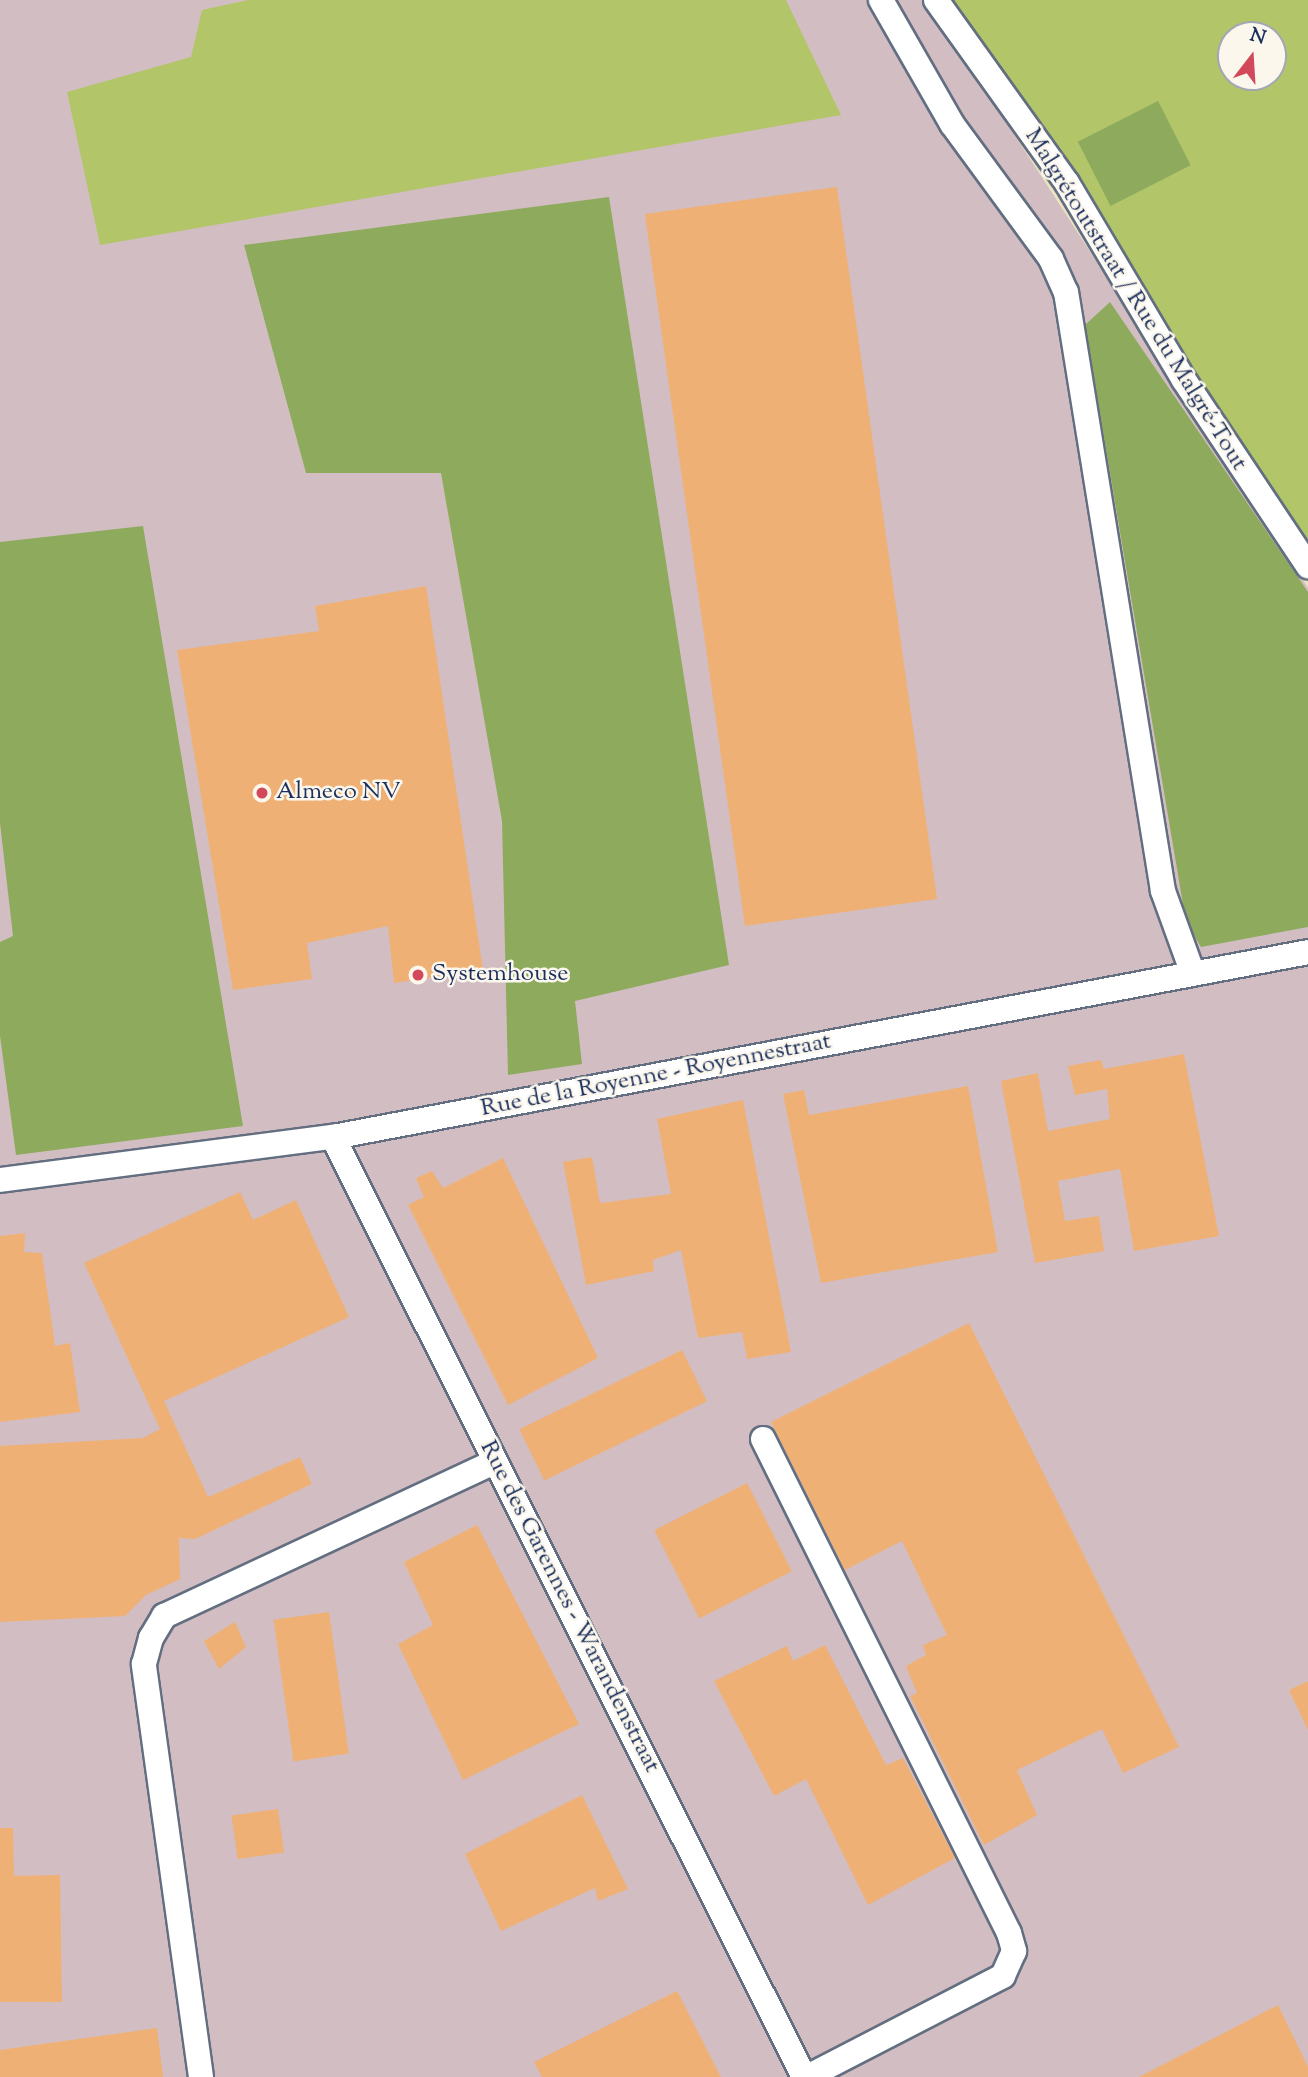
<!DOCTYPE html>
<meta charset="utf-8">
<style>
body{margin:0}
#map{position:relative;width:1308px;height:2077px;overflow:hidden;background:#e9e3c1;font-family:"Sorts Mill Goudy",serif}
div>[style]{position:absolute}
.industrial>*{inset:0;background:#d2bec2}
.green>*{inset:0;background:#b3c569}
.forest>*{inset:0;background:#8eaa5d;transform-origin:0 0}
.building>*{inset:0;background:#efb075;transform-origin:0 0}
.roads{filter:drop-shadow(2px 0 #636e81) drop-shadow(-2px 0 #636e81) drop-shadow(0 2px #636e81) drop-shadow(0 -2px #636e81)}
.minor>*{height:24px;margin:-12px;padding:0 12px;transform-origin:12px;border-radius:12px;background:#fff}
.dots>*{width:19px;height:19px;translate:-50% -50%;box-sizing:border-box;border:4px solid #fbf7ec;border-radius:50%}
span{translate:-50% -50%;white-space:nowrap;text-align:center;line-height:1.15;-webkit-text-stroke:5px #fbf7ec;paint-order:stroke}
.street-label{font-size:24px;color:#1b2f5e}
.poi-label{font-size:24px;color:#1b2f5e}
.left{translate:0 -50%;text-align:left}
.north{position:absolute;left:1217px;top:21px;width:70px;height:70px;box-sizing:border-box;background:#fbf7ec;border:2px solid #a1a7b3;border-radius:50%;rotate:17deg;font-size:19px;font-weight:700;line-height:28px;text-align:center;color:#1b2f5e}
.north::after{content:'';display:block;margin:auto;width:24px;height:32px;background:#d1495b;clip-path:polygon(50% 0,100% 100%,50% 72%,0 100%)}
</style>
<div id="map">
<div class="industrial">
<i style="clip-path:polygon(0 0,927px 0,1308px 588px,1308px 2077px,0 2077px)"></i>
</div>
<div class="green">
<i style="clip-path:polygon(248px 0,786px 0,841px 115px,100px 245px,67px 92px,191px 57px,202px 10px)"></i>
<i style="clip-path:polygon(evenodd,949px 0,1308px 0,1308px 556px,949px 0,1231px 35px,1273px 35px,1273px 77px,1231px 77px,1231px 35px)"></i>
</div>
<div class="forest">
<i style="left:1158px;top:101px;width:72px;height:90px;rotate:63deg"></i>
<i style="clip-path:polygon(609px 197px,729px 965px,575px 1001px,582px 1064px,508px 1075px,502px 821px,441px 473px,306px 473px,244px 245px)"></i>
<i style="clip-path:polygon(1110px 302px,1308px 592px,1308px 927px,1201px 947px,1186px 922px,1085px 325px)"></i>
<i style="clip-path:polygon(143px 526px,243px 1126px,16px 1155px,0 1036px,0 942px,13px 936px,0 823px,0 542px)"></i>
</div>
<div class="building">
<i style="left:837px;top:187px;width:719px;height:194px;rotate:82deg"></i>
<i style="clip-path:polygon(426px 586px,483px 970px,394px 983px,388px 926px,307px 943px,312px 979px,233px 990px,177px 650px,319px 631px,315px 606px)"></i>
<i style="clip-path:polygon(1184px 1054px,1219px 1236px,1134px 1251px,1120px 1169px,1058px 1181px,1065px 1221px,1099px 1216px,1104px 1251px,1035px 1263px,1001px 1081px,1038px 1073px,1048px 1131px,1110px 1119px,1107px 1089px,1075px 1095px,1068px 1066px,1101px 1060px,1104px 1069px)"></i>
<i style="clip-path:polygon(968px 1086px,998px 1252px,821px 1283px,783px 1094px,804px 1090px,809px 1115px)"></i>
<i style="clip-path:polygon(743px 1100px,791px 1352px,747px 1359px,742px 1332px,698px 1338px,681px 1250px,653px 1260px,654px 1271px,586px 1285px,563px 1162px,592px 1157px,600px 1203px,671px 1194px,657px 1119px)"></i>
<i style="clip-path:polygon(503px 1158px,598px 1358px,508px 1405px,408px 1205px,424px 1197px,416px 1178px,432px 1171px,443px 1188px)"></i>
<i style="clip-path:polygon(240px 1192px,253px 1220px,296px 1200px,349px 1317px,164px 1401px,208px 1497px,300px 1457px,312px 1484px,195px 1539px,179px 1538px,180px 1579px,146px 1595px,125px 1616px,0 1622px,0 1446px,143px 1438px,160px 1429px,84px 1263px)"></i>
<i style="clip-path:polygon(25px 1233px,24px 1252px,42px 1253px,55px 1346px,70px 1343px,80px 1412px,0 1422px,0 1236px)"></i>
<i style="clip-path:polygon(969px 1323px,1179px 1747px,1123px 1773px,1102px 1729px,1017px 1770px,1037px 1815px,984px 1845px,910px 1696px,917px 1693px,906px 1666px,926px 1655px,923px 1645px,947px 1635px,902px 1541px,845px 1570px,771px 1422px)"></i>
<i style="left:682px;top:1350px;width:57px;height:181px;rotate:64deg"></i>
<i style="left:747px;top:1483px;width:99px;height:104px;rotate:63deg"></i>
<i style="clip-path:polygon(477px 1525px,579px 1724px,463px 1780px,398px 1644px,433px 1625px,404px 1562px)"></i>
<i style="left:329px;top:1612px;width:143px;height:56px;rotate:82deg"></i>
<i style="clip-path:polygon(235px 1622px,246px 1647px,219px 1669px,204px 1641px)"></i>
<i style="clip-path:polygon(825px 1645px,886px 1765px,903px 1758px,955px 1858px,868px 1905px,806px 1779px,774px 1796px,714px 1681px,787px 1646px,793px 1661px)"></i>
<i style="clip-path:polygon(1308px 1681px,1308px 1730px,1289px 1690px)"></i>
<i style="clip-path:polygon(582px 1795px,628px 1889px,598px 1901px,595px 1888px,501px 1931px,465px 1854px)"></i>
<i style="left:278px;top:1809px;width:44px;height:47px;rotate:82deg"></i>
<i style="clip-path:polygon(0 1828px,13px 1828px,14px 1876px,60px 1875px,62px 2002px,0 2002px)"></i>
<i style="clip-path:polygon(677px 1991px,721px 2077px,542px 2077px,534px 2062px)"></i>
<i style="clip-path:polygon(1278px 2005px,1308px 2067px,1308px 2077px,1139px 2077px)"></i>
<i style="clip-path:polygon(157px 2028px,163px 2077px,0 2077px,0 2050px)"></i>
</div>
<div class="roads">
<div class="minor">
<i style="left:881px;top:0;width:143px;rotate:60.2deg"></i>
<i style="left:952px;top:124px;width:167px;rotate:53.7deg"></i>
<i style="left:1051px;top:259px;width:36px;rotate:66deg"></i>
<i style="left:1066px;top:292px;width:607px;rotate:80.8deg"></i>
<i style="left:1163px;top:891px;width:88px;rotate:70.1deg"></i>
<i style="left:936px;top:0;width:225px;rotate:54.4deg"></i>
<i style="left:1067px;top:183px;width:229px;rotate:59.3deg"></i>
<i style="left:1184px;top:380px;width:224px;rotate:56.3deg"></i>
<i style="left:333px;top:1137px;width:1051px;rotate:63.39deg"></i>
<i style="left:0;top:1180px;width:336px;rotate:-7.4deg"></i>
<i style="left:333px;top:1137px;width:992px;rotate:-10.74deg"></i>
<i style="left:763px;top:1439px;width:552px;rotate:63.53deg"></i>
<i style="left:1009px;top:1933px;width:19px;rotate:74deg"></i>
<i style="left:1014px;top:1951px;width:27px;rotate:114deg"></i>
<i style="left:1003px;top:1976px;width:220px;rotate:152.7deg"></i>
<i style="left:201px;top:2077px;width:417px;rotate:-97.9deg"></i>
<i style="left:144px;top:1664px;width:27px;rotate:-75deg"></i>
<i style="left:151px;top:1638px;width:26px;rotate:-59deg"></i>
<i style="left:164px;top:1616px;width:365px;rotate:-25deg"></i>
</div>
</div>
<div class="dots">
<i style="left:262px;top:793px;background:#d1495b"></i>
<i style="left:418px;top:975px;background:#d1495b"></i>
</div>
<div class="street-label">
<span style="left:1135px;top:300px;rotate:58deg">Malgrétoutstraat / Rue du Malgré-Tout</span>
<span style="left:656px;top:1076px;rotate:-11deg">Rue de la Royenne - Royennestraat</span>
<span style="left:569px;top:1607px;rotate:63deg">Rue des Garennes - Warandenstraat</span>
</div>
<div class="poi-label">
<span class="left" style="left:276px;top:793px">Almeco NV</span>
<span class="left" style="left:432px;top:975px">Systemhouse</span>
</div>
<div class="north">N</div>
</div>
